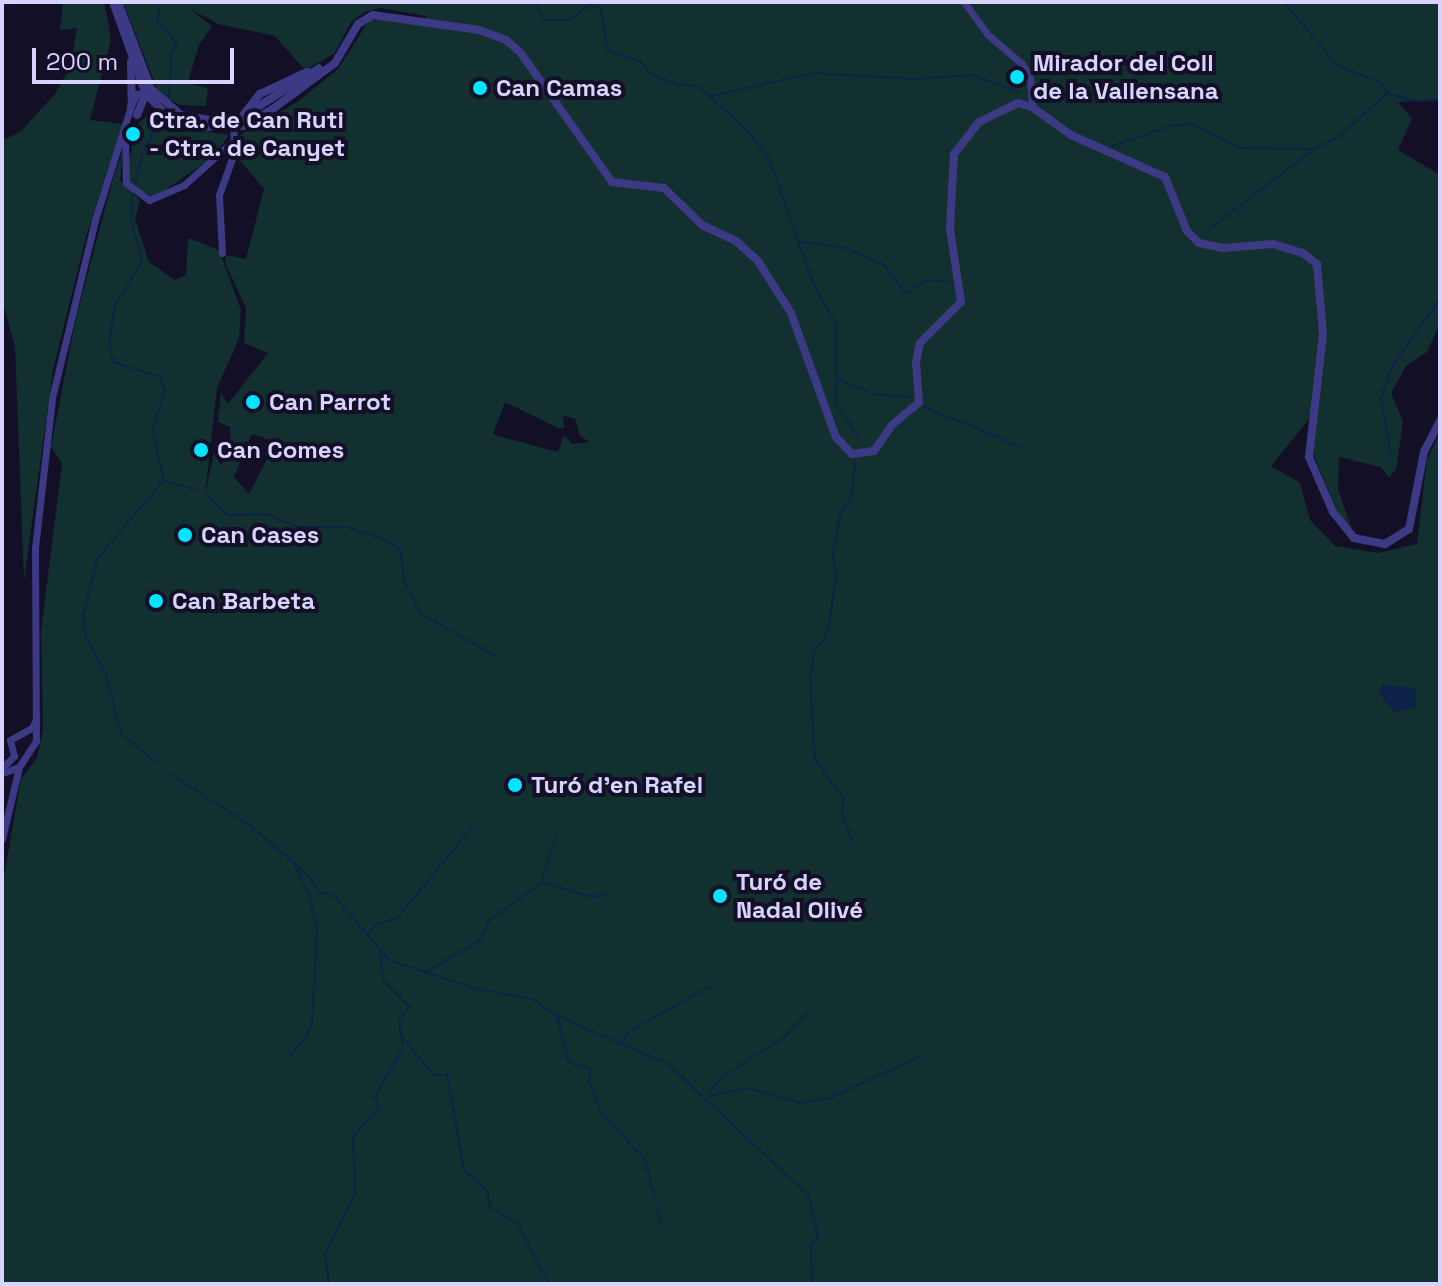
<!DOCTYPE html>
<meta charset="utf-8">
<style>
body{margin:0}
#map{position:relative;width:1442px;height:1286px;overflow:hidden;background:#130f26;font-family:"Space Grotesk",sans-serif}
div>[style]{position:absolute}
.green>*{inset:0;background:#12302f}
.water>*{inset:0;background:#0c2248}
.stream>*{height:2px;margin:-1px;padding:0 1px;transform-origin:1px;border-radius:1px;background:#0c2248}
.minor>*{height:7px;margin:-3.5px;padding:0 3.5px;transform-origin:3.5px;border-radius:3.5px;background:#3d3a85}
.tertiary>*{height:8px;margin:-4px;padding:0 4px;transform-origin:4px;border-radius:4px;background:#3d3a85}
.dots>*{width:22px;height:22px;translate:-50% -50%;box-sizing:border-box;border:4px solid #130f26;border-radius:50%}
span{translate:-50% -50%;white-space:nowrap;text-align:center;line-height:1.15;-webkit-text-stroke:8px #130f26;paint-order:stroke}
.poi-label{font-size:24px;color:#d9d4ff;font-weight:700}
.left{translate:0 -50%;text-align:left}
.frame{position:absolute;inset:0;border:4px solid #d9d4ff;pointer-events:none}
.scale{position:absolute;left:32px;top:48px;width:202px;height:36px;box-sizing:border-box;border:4px solid #d9d4ff;border-top:0;padding-left:10px;font-size:24px;line-height:28px;white-space:nowrap;color:#d9d4ff;-webkit-text-stroke:6px #130f26;paint-order:stroke}
</style>
<div id="map">
<div class="green">
<i style="clip-path:polygon(63px 2px,104px 2px,111px 39px,90px 120px,123px 124px,86px 237px,53px 370px,24px 580px,15px 347px,2px 299px,2px 141px,21px 131px,55px 94px,79px 52px,73px 51px,77px 28px,60px 30px)"></i>
<i style="clip-path:polygon(evenodd,123px 2px,1440px 2px,1440px 100px,1398px 102px,1412px 119px,1398px 150px,1440px 175px,1440px 323px,1427px 352px,1406px 366px,1391px 393px,1403px 422px,1396px 469px,1389px 478px,1381px 467px,1339px 457px,1338px 489px,1352px 530px,1341px 520px,1314px 456px,1310px 418px,1271px 466px,1300px 483px,1310px 520px,1335px 546px,1378px 553px,1417px 544px,1427px 460px,1440px 432px,1440px 1284px,2px 1284px,2px 888px,21px 779px,37px 758px,43px 729px,41px 630px,62px 464px,51px 447px,75px 322px,113px 179px,123px 150px,120px 180px,140px 200px,135px 219px,149px 262px,175px 280px,186px 275px,188px 238px,219px 250px,241px 310px,239px 338px,217px 388px,205px 495px,214px 453px,221px 466px,231px 447px,230px 427px,218px 422px,221px 392px,228px 404px,268px 353px,244px 343px,246px 308px,225px 263px,227px 255px,246px 259px,264px 189px,237px 157px,239px 136px,297px 102px,338px 69px,370px 19px,422px 25px,427px 16px,380px 8px,365px 12px,351px 22px,335px 53px,305px 70px,275px 36px,218px 24px,190px 9px,212px 26px,199px 45px,189px 78px,190px 84px,208px 88px,206px 106px,180px 105px,159px 94px,123px 2px,505px 402px,558px 428px,564px 428px,563px 415px,575px 419px,580px 436px,590px 442px,572px 444px,564px 435px,558px 452px,498px 436px,493px 434px,505px 402px,123px 2px,252px 434px,276px 442px,249px 494px,234px 477px,252px 434px)"></i>
<i style="clip-path:polygon(153px 109px,187px 128px,229px 135px,213px 157px,155px 197px,129px 187px,126px 176px,137px 125px)"></i>
</div>
<div class="water">
<i style="clip-path:polygon(1381px 684px,1415px 688px,1416px 707px,1394px 712px,1380px 695px)"></i>
</div>
<div class="stream">
<i style="left:161px;top:2px;width:19px;rotate:102deg"></i>
<i style="left:157px;top:21px;width:30px;rotate:48deg"></i>
<i style="left:177px;top:43px;width:13px;rotate:119deg"></i>
<i style="left:171px;top:54px;width:47px;rotate:92.4deg"></i>
<i style="left:535px;top:2px;width:20px;rotate:66deg"></i>
<i style="left:543px;top:20px;width:26px"></i>
<i style="left:569px;top:20px;width:26px;rotate:-37deg"></i>
<i style="left:590px;top:4px;width:12px;rotate:24deg"></i>
<i style="left:601px;top:9px;width:41px;rotate:81.7deg"></i>
<i style="left:607px;top:50px;width:36px;rotate:19deg"></i>
<i style="left:641px;top:62px;width:16px;rotate:50deg"></i>
<i style="left:651px;top:74px;width:27px;rotate:22deg"></i>
<i style="left:676px;top:84px;width:23px;rotate:7deg"></i>
<i style="left:699px;top:87px;width:66px;rotate:41.9deg"></i>
<i style="left:748px;top:131px;width:35px;rotate:53deg"></i>
<i style="left:769px;top:159px;width:137px;rotate:70.4deg"></i>
<i style="left:815px;top:288px;width:41px;rotate:59deg"></i>
<i style="left:836px;top:323px;width:82px;rotate:90deg"></i>
<i style="left:836px;top:405px;width:39px;rotate:54deg"></i>
<i style="left:1286px;top:5px;width:79px;rotate:49.6deg"></i>
<i style="left:1337px;top:65px;width:50px;rotate:22.4deg"></i>
<i style="left:1383px;top:84px;width:10px;rotate:66deg"></i>
<i style="left:711px;top:96px;width:106px;rotate:-12.6deg"></i>
<i style="left:814px;top:73px;width:100px;rotate:3.4deg"></i>
<i style="left:914px;top:79px;width:58px;rotate:-3.9deg"></i>
<i style="left:972px;top:75px;width:50px;rotate:19.9deg"></i>
<i style="left:1113px;top:146px;width:60px;rotate:-19.3deg"></i>
<i style="left:1170px;top:126px;width:23px;rotate:-5deg"></i>
<i style="left:1193px;top:124px;width:53px;rotate:27.1deg"></i>
<i style="left:1240px;top:148px;width:74px;rotate:0.8deg"></i>
<i style="left:1314px;top:149px;width:30px;rotate:-27deg"></i>
<i style="left:1341px;top:135px;width:62px;rotate:-42.4deg"></i>
<i style="left:1387px;top:93px;width:28px;rotate:17deg"></i>
<i style="left:1414px;top:101px;width:26px;rotate:-2deg"></i>
<i style="left:135px;top:185px;width:32px;rotate:-77deg"></i>
<i style="left:142px;top:154px;width:46px;rotate:-61.2deg"></i>
<i style="left:133px;top:191px;width:28px;rotate:94deg"></i>
<i style="left:131px;top:219px;width:43px;rotate:75.3deg"></i>
<i style="left:142px;top:261px;width:52px;rotate:121deg"></i>
<i style="left:115px;top:306px;width:36px;rotate:99deg"></i>
<i style="left:109px;top:342px;width:20px;rotate:79deg"></i>
<i style="left:113px;top:362px;width:49px;rotate:17.7deg"></i>
<i style="left:160px;top:377px;width:14px;rotate:69deg"></i>
<i style="left:165px;top:390px;width:42px;rotate:108deg"></i>
<i style="left:152px;top:430px;width:51px;rotate:76.5deg"></i>
<i style="left:164px;top:480px;width:104px;rotate:130.3deg"></i>
<i style="left:97px;top:559px;width:60px;rotate:103.6deg"></i>
<i style="left:83px;top:617px;width:21px;rotate:82deg"></i>
<i style="left:86px;top:638px;width:41px;rotate:60.9deg"></i>
<i style="left:106px;top:674px;width:62px;rotate:76deg"></i>
<i style="left:121px;top:734px;width:46px;rotate:38.9deg"></i>
<i style="left:1211px;top:228px;width:130px;rotate:-37.5deg"></i>
<i style="left:797px;top:241px;width:49px;rotate:8.3deg"></i>
<i style="left:845px;top:248px;width:43px;rotate:23.6deg"></i>
<i style="left:884px;top:265px;width:36px;rotate:52deg"></i>
<i style="left:906px;top:293px;width:26px;rotate:-31deg"></i>
<i style="left:928px;top:280px;width:21px;rotate:5deg"></i>
<i style="left:836px;top:379px;width:41px;rotate:21.5deg"></i>
<i style="left:874px;top:394px;width:37px;rotate:5deg"></i>
<i style="left:925px;top:407px;width:103px;rotate:22.8deg"></i>
<i style="left:1391px;top:457px;width:60px;rotate:-99.6deg"></i>
<i style="left:1381px;top:398px;width:34px;rotate:-71deg"></i>
<i style="left:1392px;top:366px;width:82px;rotate:-54.4deg"></i>
<i style="left:165px;top:481px;width:32px;rotate:16deg"></i>
<i style="left:208px;top:496px;width:28px;rotate:44deg"></i>
<i style="left:228px;top:515px;width:39px;rotate:-1deg"></i>
<i style="left:267px;top:514px;width:33px;rotate:23deg"></i>
<i style="left:297px;top:527px;width:50px"></i>
<i style="left:347px;top:527px;width:38px;rotate:18deg"></i>
<i style="left:383px;top:539px;width:20px;rotate:30deg"></i>
<i style="left:400px;top:549px;width:35px;rotate:82deg"></i>
<i style="left:405px;top:584px;width:34px;rotate:62deg"></i>
<i style="left:421px;top:614px;width:84px;rotate:29.3deg"></i>
<i style="left:167px;top:772px;width:100px;rotate:32.7deg"></i>
<i style="left:251px;top:826px;width:78px;rotate:40.8deg"></i>
<i style="left:310px;top:877px;width:16px;rotate:60deg"></i>
<i style="left:318px;top:891px;width:18px;rotate:19deg"></i>
<i style="left:335px;top:897px;width:83px;rotate:49.4deg"></i>
<i style="left:389px;top:960px;width:89px;rotate:18.4deg"></i>
<i style="left:473px;top:988px;width:63px;rotate:11deg"></i>
<i style="left:535px;top:1000px;width:23px;rotate:38deg"></i>
<i style="left:553px;top:1014px;width:125px;rotate:23.5deg"></i>
<i style="left:668px;top:1064px;width:193px;rotate:43.1deg"></i>
<i style="left:809px;top:1196px;width:42px;rotate:77.6deg"></i>
<i style="left:818px;top:1237px;width:11px;rotate:131deg"></i>
<i style="left:811px;top:1245px;width:39px;rotate:89deg"></i>
<i style="left:852px;top:840px;width:29px;rotate:-110deg"></i>
<i style="left:842px;top:813px;width:15px;rotate:-86deg"></i>
<i style="left:843px;top:798px;width:48px;rotate:-125.7deg"></i>
<i style="left:815px;top:759px;width:80px;rotate:-93.6deg"></i>
<i style="left:810px;top:679px;width:29px;rotate:-82deg"></i>
<i style="left:814px;top:650px;width:12px;rotate:-42deg"></i>
<i style="left:823px;top:642px;width:19px;rotate:-72deg"></i>
<i style="left:829px;top:624px;width:48px;rotate:-81.5deg"></i>
<i style="left:836px;top:577px;width:25px;rotate:-97deg"></i>
<i style="left:833px;top:552px;width:38px;rotate:-79deg"></i>
<i style="left:840px;top:515px;width:23px;rotate:-59deg"></i>
<i style="left:852px;top:495px;width:32px;rotate:-85deg"></i>
<i style="left:543px;top:883px;width:51px;rotate:15.9deg"></i>
<i style="left:592px;top:897px;width:20px;rotate:-11deg"></i>
<i style="left:368px;top:936px;width:13px;rotate:-61deg"></i>
<i style="left:374px;top:925px;width:24px;rotate:-17deg"></i>
<i style="left:397px;top:918px;width:119px;rotate:-50.4deg"></i>
<i style="left:426px;top:972px;width:61px;rotate:-30.3deg"></i>
<i style="left:479px;top:941px;width:22px;rotate:-63deg"></i>
<i style="left:489px;top:921px;width:64px;rotate:-36.2deg"></i>
<i style="left:541px;top:883px;width:50px;rotate:-72.6deg"></i>
<i style="left:557px;top:1016px;width:48px;rotate:75.4deg"></i>
<i style="left:569px;top:1062px;width:23px;rotate:18deg"></i>
<i style="left:591px;top:1069px;width:12px;rotate:99deg"></i>
<i style="left:589px;top:1081px;width:36px;rotate:69deg"></i>
<i style="left:602px;top:1115px;width:62px;rotate:45.7deg"></i>
<i style="left:645px;top:1159px;width:38px;rotate:76deg"></i>
<i style="left:402px;top:1036px;width:50px;rotate:51.5deg"></i>
<i style="left:433px;top:1075px;width:14px"></i>
<i style="left:447px;top:1075px;width:97px;rotate:79.9deg"></i>
<i style="left:464px;top:1170px;width:31px;rotate:42deg"></i>
<i style="left:487px;top:1191px;width:15px;rotate:82deg"></i>
<i style="left:489px;top:1206px;width:34px;rotate:32deg"></i>
<i style="left:518px;top:1224px;width:68px;rotate:62.7deg"></i>
<i style="left:622px;top:1043px;width:11px;rotate:-63deg"></i>
<i style="left:627px;top:1033px;width:95px;rotate:-29.5deg"></i>
<i style="left:288px;top:1058px;width:29px;rotate:-49deg"></i>
<i style="left:307px;top:1036px;width:16px;rotate:-72deg"></i>
<i style="left:312px;top:1021px;width:89px;rotate:-86.8deg"></i>
<i style="left:317px;top:932px;width:38px;rotate:-102deg"></i>
<i style="left:309px;top:895px;width:37px;rotate:-116deg"></i>
<i style="left:708px;top:1094px;width:19px;rotate:-51deg"></i>
<i style="left:720px;top:1079px;width:77px;rotate:-33.3deg"></i>
<i style="left:784px;top:1037px;width:35px;rotate:-46deg"></i>
<i style="left:709px;top:1096px;width:40px;rotate:-12deg"></i>
<i style="left:748px;top:1088px;width:54px;rotate:16.1deg"></i>
<i style="left:800px;top:1103px;width:29px;rotate:-10deg"></i>
<i style="left:829px;top:1098px;width:100px;rotate:-24.3deg"></i>
<i style="left:656px;top:1207px;width:21px;rotate:73deg"></i>
<i style="left:329px;top:1284px;width:30px;rotate:-98deg"></i>
<i style="left:325px;top:1254px;width:68px;rotate:-63.8deg"></i>
<i style="left:355px;top:1193px;width:56px;rotate:-92deg"></i>
<i style="left:353px;top:1137px;width:40px;rotate:-49deg"></i>
<i style="left:379px;top:1107px;width:12px;rotate:-110deg"></i>
<i style="left:375px;top:1096px;width:56px;rotate:-59.7deg"></i>
<i style="left:403px;top:1048px;width:29px;rotate:-98deg"></i>
<i style="left:399px;top:1019px;width:16px;rotate:-47deg"></i>
<i style="left:410px;top:1007px;width:38px;rotate:-135deg"></i>
<i style="left:383px;top:980px;width:27px;rotate:-96deg"></i>
</div>
<div class="minor">
<i style="left:964px;top:2px;width:39px;rotate:54deg"></i>
<i style="left:987px;top:34px;width:46px;rotate:40.6deg"></i>
<i style="left:1022px;top:64px;width:16px;rotate:60deg"></i>
<i style="left:1030px;top:78px;width:29px;rotate:86deg"></i>
<i style="left:125px;top:137px;width:46px;rotate:88.8deg"></i>
<i style="left:126px;top:183px;width:29px;rotate:36deg"></i>
<i style="left:149px;top:200px;width:38px;rotate:-23deg"></i>
<i style="left:184px;top:185px;width:66px;rotate:-41.9deg"></i>
<i style="left:222px;top:253px;width:58px;rotate:-93deg"></i>
<i style="left:219px;top:195px;width:48px;rotate:-70.4deg"></i>
<i style="left:235px;top:150px;width:21px;rotate:-95deg"></i>
<i style="left:14px;top:756px;width:16px;rotate:-104deg"></i>
<i style="left:10px;top:740px;width:25px;rotate:-29deg"></i>
<i style="left:32px;top:728px;width:10px;rotate:-66deg"></i>
<i style="left:2px;top:768px;width:17px;rotate:-45deg"></i>
<i style="left:2px;top:773px;width:18px;rotate:-19deg"></i>
<i style="left:19px;top:767px;width:31px;rotate:-57deg"></i>
<i style="left:36px;top:741px;width:193px;rotate:-90.3deg"></i>
<i style="left:35px;top:548px;width:151px;rotate:-83.5deg"></i>
<i style="left:52px;top:398px;width:183px;rotate:-76.4deg"></i>
<i style="left:95px;top:220px;width:120px;rotate:-72.5deg"></i>
<i style="left:2px;top:839px;width:74px;rotate:-76.7deg"></i>
</div>
<div class="tertiary">
<i style="left:113px;top:2px;width:98px;rotate:70.3deg"></i>
<i style="left:146px;top:94px;width:27px;rotate:45deg"></i>
<i style="left:165px;top:113px;width:37px;rotate:22deg"></i>
<i style="left:199px;top:127px;width:44px;rotate:-1.3deg"></i>
<i style="left:243px;top:126px;width:36px;rotate:-30deg"></i>
<i style="left:274px;top:108px;width:76px;rotate:-36.4deg"></i>
<i style="left:335px;top:63px;width:45px;rotate:-59.5deg"></i>
<i style="left:358px;top:24px;width:17px;rotate:-31deg"></i>
<i style="left:373px;top:15px;width:107px;rotate:8.1deg"></i>
<i style="left:479px;top:30px;width:29px;rotate:20deg"></i>
<i style="left:506px;top:40px;width:18px;rotate:41deg"></i>
<i style="left:520px;top:52px;width:159px;rotate:54.7deg"></i>
<i style="left:612px;top:182px;width:52px;rotate:6.6deg"></i>
<i style="left:664px;top:188px;width:53px;rotate:44.2deg"></i>
<i style="left:702px;top:225px;width:38px;rotate:25deg"></i>
<i style="left:736px;top:241px;width:30px;rotate:42deg"></i>
<i style="left:758px;top:261px;width:62px;rotate:57.6deg"></i>
<i style="left:791px;top:313px;width:132px;rotate:70.1deg"></i>
<i style="left:836px;top:437px;width:23px;rotate:47deg"></i>
<i style="left:852px;top:454px;width:22px;rotate:-8deg"></i>
<i style="left:874px;top:451px;width:32px;rotate:-55deg"></i>
<i style="left:892px;top:425px;width:35px;rotate:-40deg"></i>
<i style="left:919px;top:402px;width:40px;rotate:-94.3deg"></i>
<i style="left:916px;top:362px;width:19px;rotate:-78deg"></i>
<i style="left:920px;top:343px;width:58px;rotate:-45deg"></i>
<i style="left:961px;top:302px;width:75px;rotate:-98.5deg"></i>
<i style="left:950px;top:228px;width:74px;rotate:-86.9deg"></i>
<i style="left:954px;top:154px;width:41px;rotate:-52deg"></i>
<i style="left:979px;top:122px;width:43px;rotate:-26deg"></i>
<i style="left:1018px;top:103px;width:15px;rotate:16deg"></i>
<i style="left:1032px;top:107px;width:48px;rotate:35.7deg"></i>
<i style="left:1071px;top:135px;width:103px;rotate:24.1deg"></i>
<i style="left:1165px;top:177px;width:58px;rotate:67.8deg"></i>
<i style="left:1187px;top:231px;width:17px;rotate:45deg"></i>
<i style="left:1199px;top:243px;width:25px;rotate:12deg"></i>
<i style="left:1223px;top:248px;width:50px;rotate:-4.6deg"></i>
<i style="left:1273px;top:244px;width:31px;rotate:17deg"></i>
<i style="left:1303px;top:253px;width:18px;rotate:38deg"></i>
<i style="left:1317px;top:264px;width:70px;rotate:85.1deg"></i>
<i style="left:1323px;top:334px;width:124px;rotate:96.5deg"></i>
<i style="left:1309px;top:457px;width:60px;rotate:66.4deg"></i>
<i style="left:1333px;top:512px;width:33px;rotate:51deg"></i>
<i style="left:1354px;top:538px;width:32px;rotate:11deg"></i>
<i style="left:1385px;top:544px;width:28px;rotate:-32deg"></i>
<i style="left:1409px;top:529px;width:78px;rotate:-79deg"></i>
<i style="left:1424px;top:452px;width:35px;rotate:-63deg"></i>
<i style="left:118px;top:2px;width:93px;rotate:69.2deg"></i>
<i style="left:151px;top:89px;width:40px;rotate:41deg"></i>
<i style="left:181px;top:115px;width:36px;rotate:10deg"></i>
<i style="left:216px;top:121px;width:24px;rotate:-7deg"></i>
<i style="left:240px;top:118px;width:93px;rotate:-32.3deg"></i>
<i style="left:131px;top:62px;width:39px;rotate:89deg"></i>
<i style="left:131px;top:106px;width:12px;rotate:-66deg"></i>
<i style="left:136px;top:95px;width:10px;rotate:-6deg"></i>
<i style="left:137px;top:115px;width:27px;rotate:-68deg"></i>
<i style="left:241px;top:118px;width:31px;rotate:-52deg"></i>
<i style="left:260px;top:94px;width:52px;rotate:-25.1deg"></i>
</div>
<div class="dots">
<i style="left:1017px;top:77px;background:#00e5ff"></i>
<i style="left:480px;top:88px;background:#00e5ff"></i>
<i style="left:133px;top:134px;background:#00e5ff"></i>
<i style="left:253px;top:402px;background:#00e5ff"></i>
<i style="left:201px;top:450px;background:#00e5ff"></i>
<i style="left:185px;top:535px;background:#00e5ff"></i>
<i style="left:156px;top:601px;background:#00e5ff"></i>
<i style="left:515px;top:785px;background:#00e5ff"></i>
<i style="left:720px;top:896px;background:#00e5ff"></i>
</div>
<div class="poi-label">
<span class="left" style="left:1033px;top:77px">Mirador del Coll<br>de la Vallensana</span>
<span class="left" style="left:496px;top:88px">Can Camas</span>
<span class="left" style="left:149px;top:134px">Ctra. de Can Ruti<br>- Ctra. de Canyet</span>
<span class="left" style="left:269px;top:402px">Can Parrot</span>
<span class="left" style="left:217px;top:450px">Can Comes</span>
<span class="left" style="left:201px;top:535px">Can Cases</span>
<span class="left" style="left:172px;top:601px">Can Barbeta</span>
<span class="left" style="left:531px;top:785px">Turó d'en Rafel</span>
<span class="left" style="left:736px;top:896px">Turó de<br>Nadal Olivé</span>
</div>
<div class="frame"></div>
<div class="scale">200 m</div>
</div>
